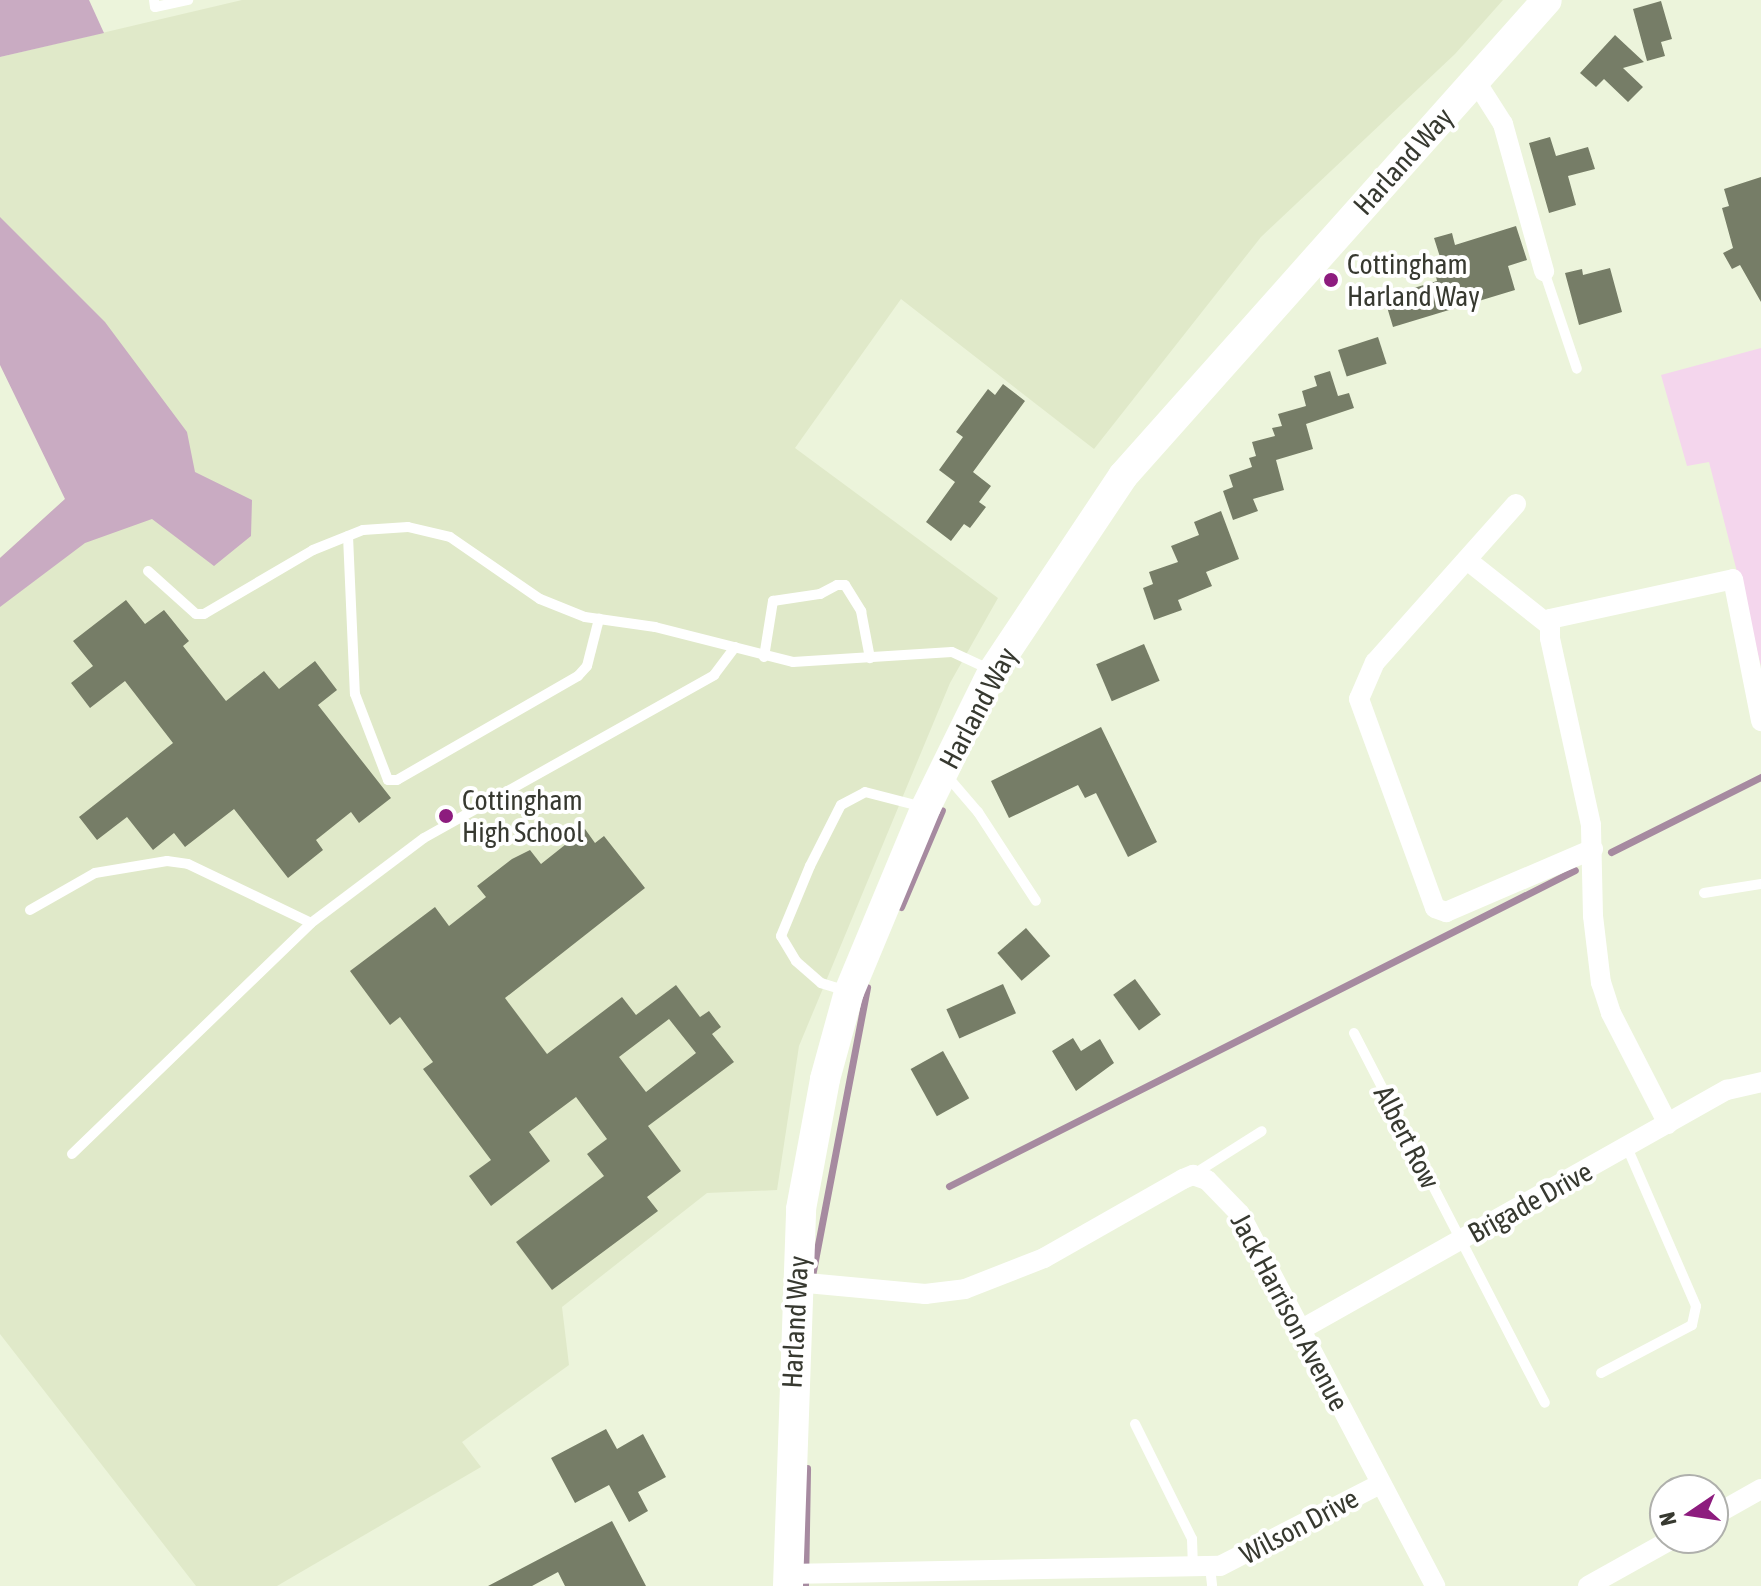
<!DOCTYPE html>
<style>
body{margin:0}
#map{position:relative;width:1761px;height:1586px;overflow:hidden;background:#ecf4db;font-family:"Asap Condensed",sans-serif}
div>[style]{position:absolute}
.built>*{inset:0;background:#e0e9c9}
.green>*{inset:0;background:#f4d6ed}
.forest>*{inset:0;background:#c9abc2}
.stream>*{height:7px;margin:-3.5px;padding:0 3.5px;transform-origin:3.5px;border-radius:3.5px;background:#a68aa0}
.building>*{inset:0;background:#767d67;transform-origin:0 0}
.lane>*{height:10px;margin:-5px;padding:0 5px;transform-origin:5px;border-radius:5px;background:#fff}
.street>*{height:20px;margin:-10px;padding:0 10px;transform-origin:10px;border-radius:10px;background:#fff}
.secondary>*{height:30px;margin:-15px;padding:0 15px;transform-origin:15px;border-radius:15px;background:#fff}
.dots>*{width:22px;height:22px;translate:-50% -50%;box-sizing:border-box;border:4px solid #fff;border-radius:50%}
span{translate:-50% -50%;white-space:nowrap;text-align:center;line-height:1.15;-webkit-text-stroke:8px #fff;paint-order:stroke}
.street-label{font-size:28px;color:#373930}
.poi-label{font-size:28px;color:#373930}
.left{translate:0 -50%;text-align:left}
.north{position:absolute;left:1649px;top:1474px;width:80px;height:80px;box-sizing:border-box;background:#fff;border:2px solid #afb0ac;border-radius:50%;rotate:257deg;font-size:22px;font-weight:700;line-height:32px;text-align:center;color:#373930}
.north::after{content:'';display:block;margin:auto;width:28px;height:36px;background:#8d1c7e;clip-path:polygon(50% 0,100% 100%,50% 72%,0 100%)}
</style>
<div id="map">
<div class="built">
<i style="clip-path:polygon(242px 0,1503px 0,1455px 54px,1261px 237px,1094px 449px,901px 299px,795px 448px,998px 598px,950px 683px,799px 1046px,777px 1190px,707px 1193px,562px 1307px,569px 1365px,462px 1442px,481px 1467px,277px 1586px,196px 1586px,0 1334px,0 558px,141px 430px,0 273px,0 57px)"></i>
</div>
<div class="green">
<i style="clip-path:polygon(1761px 348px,1761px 666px,1709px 462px,1687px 466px,1661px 375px)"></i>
</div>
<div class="forest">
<i style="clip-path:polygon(0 0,89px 0,104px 33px,0 57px)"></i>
<i style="clip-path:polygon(0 217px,105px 322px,187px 432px,195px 472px,252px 500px,251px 536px,214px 566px,152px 519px,85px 543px,0 607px,0 558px,65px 499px,0 365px)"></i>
</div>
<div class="stream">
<i style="left:1611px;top:852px;width:168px;rotate:-26.6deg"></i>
<i style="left:901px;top:907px;width:105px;rotate:-67.1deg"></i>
<i style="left:949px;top:1186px;width:701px;rotate:-26.78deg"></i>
<i style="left:812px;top:1276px;width:294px;rotate:-79.2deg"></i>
<i style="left:805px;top:1586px;width:118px;rotate:-89deg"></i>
</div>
<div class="building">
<i style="clip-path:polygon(1661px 1px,1672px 39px,1661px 42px,1665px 56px,1647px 61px,1633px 9px)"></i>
<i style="clip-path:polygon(1615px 35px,1644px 62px,1623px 68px,1643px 87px,1628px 102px,1604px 79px,1596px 87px,1580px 73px)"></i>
<i style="clip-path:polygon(1550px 137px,1556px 156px,1588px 147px,1595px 169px,1568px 176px,1576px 205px,1549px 213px,1529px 143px)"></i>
<i style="clip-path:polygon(1761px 177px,1761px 302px,1740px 265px,1732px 269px,1723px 253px,1733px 248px,1722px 208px,1729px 206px,1724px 189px)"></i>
<i style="clip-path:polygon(1516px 226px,1527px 260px,1508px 266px,1515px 290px,1393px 327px,1384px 297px,1437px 281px,1432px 259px,1440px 257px,1434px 238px,1452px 233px,1455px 245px)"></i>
<i style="clip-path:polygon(1610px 268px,1622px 312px,1579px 325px,1565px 273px,1582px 269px,1583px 275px)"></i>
<i style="left:1378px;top:337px;width:28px;height:42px;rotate:72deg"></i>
<i style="clip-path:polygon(1330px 371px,1338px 396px,1349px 393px,1354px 408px,1306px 424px,1313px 449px,1276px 460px,1284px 490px,1253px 499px,1258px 511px,1233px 520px,1223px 491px,1233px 487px,1229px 475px,1252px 467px,1249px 458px,1256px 456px,1252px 442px,1275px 436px,1272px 428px,1282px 426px,1278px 414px,1306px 406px,1302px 391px,1317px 386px,1314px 376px)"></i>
<i style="clip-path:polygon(1003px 384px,1025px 401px,973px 472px,991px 486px,979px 502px,986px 507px,970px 528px,964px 524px,951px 541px,926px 522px,955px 482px,939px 470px,963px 437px,956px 432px,988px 389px,995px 395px)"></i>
<i style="clip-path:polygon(1221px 511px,1239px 559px,1206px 572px,1212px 586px,1178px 600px,1182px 610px,1154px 620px,1143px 588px,1153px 584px,1149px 572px,1178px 562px,1171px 546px,1199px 535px,1194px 522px)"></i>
<i style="clip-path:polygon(126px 600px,145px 624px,164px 610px,189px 641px,183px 646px,226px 701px,264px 671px,279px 689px,315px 661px,337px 690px,318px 705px,391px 798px,359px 823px,351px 812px,316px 840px,323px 850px,288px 878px,234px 809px,185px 847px,174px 833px,153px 850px,127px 817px,97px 840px,79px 817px,173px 743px,125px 681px,90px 708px,71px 683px,93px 666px,73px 641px)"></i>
<i style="left:1144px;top:644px;width:40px;height:52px;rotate:67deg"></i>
<i style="clip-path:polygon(1101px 727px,1157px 842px,1128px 857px,1096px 793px,1085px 798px,1078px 785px,1009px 818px,991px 781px)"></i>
<i style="clip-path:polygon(evenodd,585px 829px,595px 843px,604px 836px,645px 888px,505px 998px,547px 1054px,622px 997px,636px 1015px,676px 985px,700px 1017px,709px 1011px,721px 1027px,712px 1034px,734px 1062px,648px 1126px,681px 1171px,647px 1197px,658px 1211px,552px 1290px,516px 1242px,604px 1176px,587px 1154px,607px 1139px,576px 1097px,529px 1132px,550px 1161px,491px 1206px,469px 1176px,491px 1160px,423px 1069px,433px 1062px,400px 1017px,390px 1025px,350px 971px,435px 907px,449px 926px,486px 897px,477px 886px,512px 859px,530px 850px,541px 864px,585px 829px,669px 1019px,696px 1053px,646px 1092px,619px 1057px,669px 1019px)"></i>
<i style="left:1026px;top:928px;width:37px;height:38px;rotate:49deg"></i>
<i style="left:1135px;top:979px;width:44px;height:27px;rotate:54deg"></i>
<i style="left:1003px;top:984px;width:32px;height:62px;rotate:66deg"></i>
<i style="clip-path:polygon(1073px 1038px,1081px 1051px,1100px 1039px,1114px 1063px,1076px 1091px,1052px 1051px)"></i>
<i style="left:943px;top:1051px;width:54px;height:37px;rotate:61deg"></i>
<i style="clip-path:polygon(606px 1429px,617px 1449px,643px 1434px,666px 1477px,638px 1492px,648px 1511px,629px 1522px,609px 1485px,575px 1503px,551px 1458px)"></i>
<i style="clip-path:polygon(612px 1521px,646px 1586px,565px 1586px,558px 1572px,532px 1586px,488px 1586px)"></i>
</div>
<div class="lane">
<i style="left:154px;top:0;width:7px;rotate:82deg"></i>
<i style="left:155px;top:7px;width:34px;rotate:-12deg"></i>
<i style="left:1544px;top:271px;width:103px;rotate:71.4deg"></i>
<i style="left:348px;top:536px;width:158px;rotate:87.5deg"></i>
<i style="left:355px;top:694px;width:92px;rotate:69deg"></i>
<i style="left:388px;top:780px;width:9px"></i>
<i style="left:397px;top:780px;width:209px;rotate:-29.9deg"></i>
<i style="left:578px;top:676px;width:13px;rotate:-48deg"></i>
<i style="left:587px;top:666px;width:49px;rotate:-75.7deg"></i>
<i style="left:148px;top:571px;width:64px;rotate:41.9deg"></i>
<i style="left:196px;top:614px;width:8px"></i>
<i style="left:204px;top:614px;width:126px;rotate:-30.4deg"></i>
<i style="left:313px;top:550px;width:54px;rotate:-21.8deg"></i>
<i style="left:363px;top:530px;width:45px;rotate:-3.8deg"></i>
<i style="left:408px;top:527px;width:43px;rotate:13.4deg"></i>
<i style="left:450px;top:537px;width:109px;rotate:34.6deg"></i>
<i style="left:540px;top:599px;width:48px;rotate:21.8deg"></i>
<i style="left:585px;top:617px;width:71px;rotate:8.1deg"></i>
<i style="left:655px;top:627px;width:142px;rotate:14.2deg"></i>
<i style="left:793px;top:662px;width:159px;rotate:-3.6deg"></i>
<i style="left:952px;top:652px;width:43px;rotate:24.8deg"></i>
<i style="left:764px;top:657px;width:57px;rotate:-80.9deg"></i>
<i style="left:773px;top:601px;width:48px;rotate:-8.5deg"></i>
<i style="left:820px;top:594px;width:19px;rotate:-28deg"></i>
<i style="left:837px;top:585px;width:8px"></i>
<i style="left:845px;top:585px;width:31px;rotate:58deg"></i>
<i style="left:861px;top:611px;width:48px;rotate:79.2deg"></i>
<i style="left:947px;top:776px;width:48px;rotate:49.3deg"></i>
<i style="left:978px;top:812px;width:106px;rotate:56.9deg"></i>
<i style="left:1704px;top:893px;width:58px;rotate:-9deg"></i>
<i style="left:30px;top:910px;width:75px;rotate:-29.6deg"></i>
<i style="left:95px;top:873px;width:73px;rotate:-9.5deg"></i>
<i style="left:167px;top:861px;width:21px;rotate:8deg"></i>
<i style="left:188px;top:864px;width:136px;rotate:25.6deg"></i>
<i style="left:847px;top:991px;width:27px;rotate:-163deg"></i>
<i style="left:821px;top:983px;width:33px;rotate:-139deg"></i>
<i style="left:796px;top:961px;width:29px;rotate:-121deg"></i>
<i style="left:781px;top:936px;width:76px;rotate:-67.5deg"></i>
<i style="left:810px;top:866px;width:68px;rotate:-63.1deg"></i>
<i style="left:841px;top:805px;width:27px;rotate:-28deg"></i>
<i style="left:865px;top:792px;width:60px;rotate:14.5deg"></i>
<i style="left:1354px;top:1033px;width:416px;rotate:62.7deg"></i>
<i style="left:72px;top:1154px;width:332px;rotate:-44deg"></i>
<i style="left:311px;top:923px;width:141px;rotate:-37deg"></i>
<i style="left:424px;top:838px;width:333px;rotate:-29.3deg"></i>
<i style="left:714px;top:675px;width:35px;rotate:-53deg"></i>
<i style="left:1194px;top:1174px;width:80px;rotate:-32.3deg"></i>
<i style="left:1601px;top:1373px;width:103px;rotate:-27.8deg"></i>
<i style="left:1692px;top:1325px;width:19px;rotate:-78deg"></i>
<i style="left:1696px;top:1306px;width:173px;rotate:-113.5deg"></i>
<i style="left:1135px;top:1424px;width:128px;rotate:63.6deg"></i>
<i style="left:1192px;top:1539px;width:28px;rotate:88deg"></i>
<i style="left:1210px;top:1566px;width:20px;rotate:84deg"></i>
</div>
<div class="street">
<i style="left:1475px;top:80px;width:52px;rotate:57.5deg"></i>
<i style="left:1503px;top:124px;width:153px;rotate:74.4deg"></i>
<i style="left:1516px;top:504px;width:212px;rotate:131.7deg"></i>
<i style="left:1375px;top:662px;width:40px;rotate:113.4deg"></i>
<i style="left:1359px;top:699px;width:222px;rotate:70deg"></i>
<i style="left:1435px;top:908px;width:12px;rotate:20deg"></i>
<i style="left:1446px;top:912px;width:160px;rotate:-23.2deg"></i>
<i style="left:1467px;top:560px;width:105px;rotate:38.4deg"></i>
<i style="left:1668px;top:1124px;width:125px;rotate:-117.2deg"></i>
<i style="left:1611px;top:1013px;width:32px;rotate:-108deg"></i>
<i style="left:1601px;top:983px;width:67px;rotate:-96.8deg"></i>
<i style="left:1593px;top:916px;width:91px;rotate:-91.3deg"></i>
<i style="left:1591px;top:825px;width:191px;rotate:-102.4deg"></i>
<i style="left:1550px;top:638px;width:19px;rotate:-90deg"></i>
<i style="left:1550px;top:619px;width:187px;rotate:-12.3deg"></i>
<i style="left:1733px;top:579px;width:145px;rotate:78.8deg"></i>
<i style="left:796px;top:1282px;width:130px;rotate:5.3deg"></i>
<i style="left:925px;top:1294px;width:40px;rotate:-7.1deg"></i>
<i style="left:965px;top:1289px;width:85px;rotate:-21.4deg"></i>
<i style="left:1044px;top:1258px;width:160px;rotate:-29.6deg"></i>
<i style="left:1183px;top:1179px;width:11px;rotate:-22deg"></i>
<i style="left:1193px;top:1175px;width:15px;rotate:20deg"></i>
<i style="left:1207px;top:1180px;width:47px;rotate:45.9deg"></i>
<i style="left:1240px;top:1214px;width:420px;rotate:62.3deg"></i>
<i style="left:1302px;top:1329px;width:488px;rotate:-29.4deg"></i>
<i style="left:1727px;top:1090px;width:35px;rotate:-13deg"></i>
<i style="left:1713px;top:1516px;width:55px;rotate:-29.4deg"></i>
<i style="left:788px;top:1574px;width:432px;rotate:-1.1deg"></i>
<i style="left:1220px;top:1566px;width:178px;rotate:-27.1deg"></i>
<i style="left:1588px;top:1586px;width:98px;rotate:-29.2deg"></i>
</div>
<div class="secondary">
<i style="left:788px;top:1586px;width:377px;rotate:-88deg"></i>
<i style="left:801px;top:1209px;width:132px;rotate:-79.5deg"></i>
<i style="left:825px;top:1079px;width:90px;rotate:-74.6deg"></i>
<i style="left:849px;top:992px;width:200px;rotate:-67.4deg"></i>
<i style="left:926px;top:807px;width:152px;rotate:-63.8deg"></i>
<i style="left:993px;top:671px;width:234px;rotate:-56.3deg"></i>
<i style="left:1123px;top:476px;width:637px;rotate:-48.31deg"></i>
</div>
<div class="dots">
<i style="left:1331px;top:280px;background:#8d1c7e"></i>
<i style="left:446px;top:816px;background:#8d1c7e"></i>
</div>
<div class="street-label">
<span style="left:1403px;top:161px;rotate:-48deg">Harland Way</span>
<span style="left:978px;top:708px;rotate:-62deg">Harland Way</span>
<span style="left:1407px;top:1137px;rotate:63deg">Albert Row</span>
<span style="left:1530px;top:1202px;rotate:-29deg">Brigade Drive</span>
<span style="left:1290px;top:1312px;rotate:62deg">Jack Harrison Avenue</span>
<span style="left:795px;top:1322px;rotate:-87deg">Harland Way</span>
<span style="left:1299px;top:1526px;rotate:-28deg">Wilson Drive</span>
</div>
<div class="poi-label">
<span class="left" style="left:1347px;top:280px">Cottingham<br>Harland Way</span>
<span class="left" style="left:462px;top:816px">Cottingham<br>High School</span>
</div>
<div class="north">N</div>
</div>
